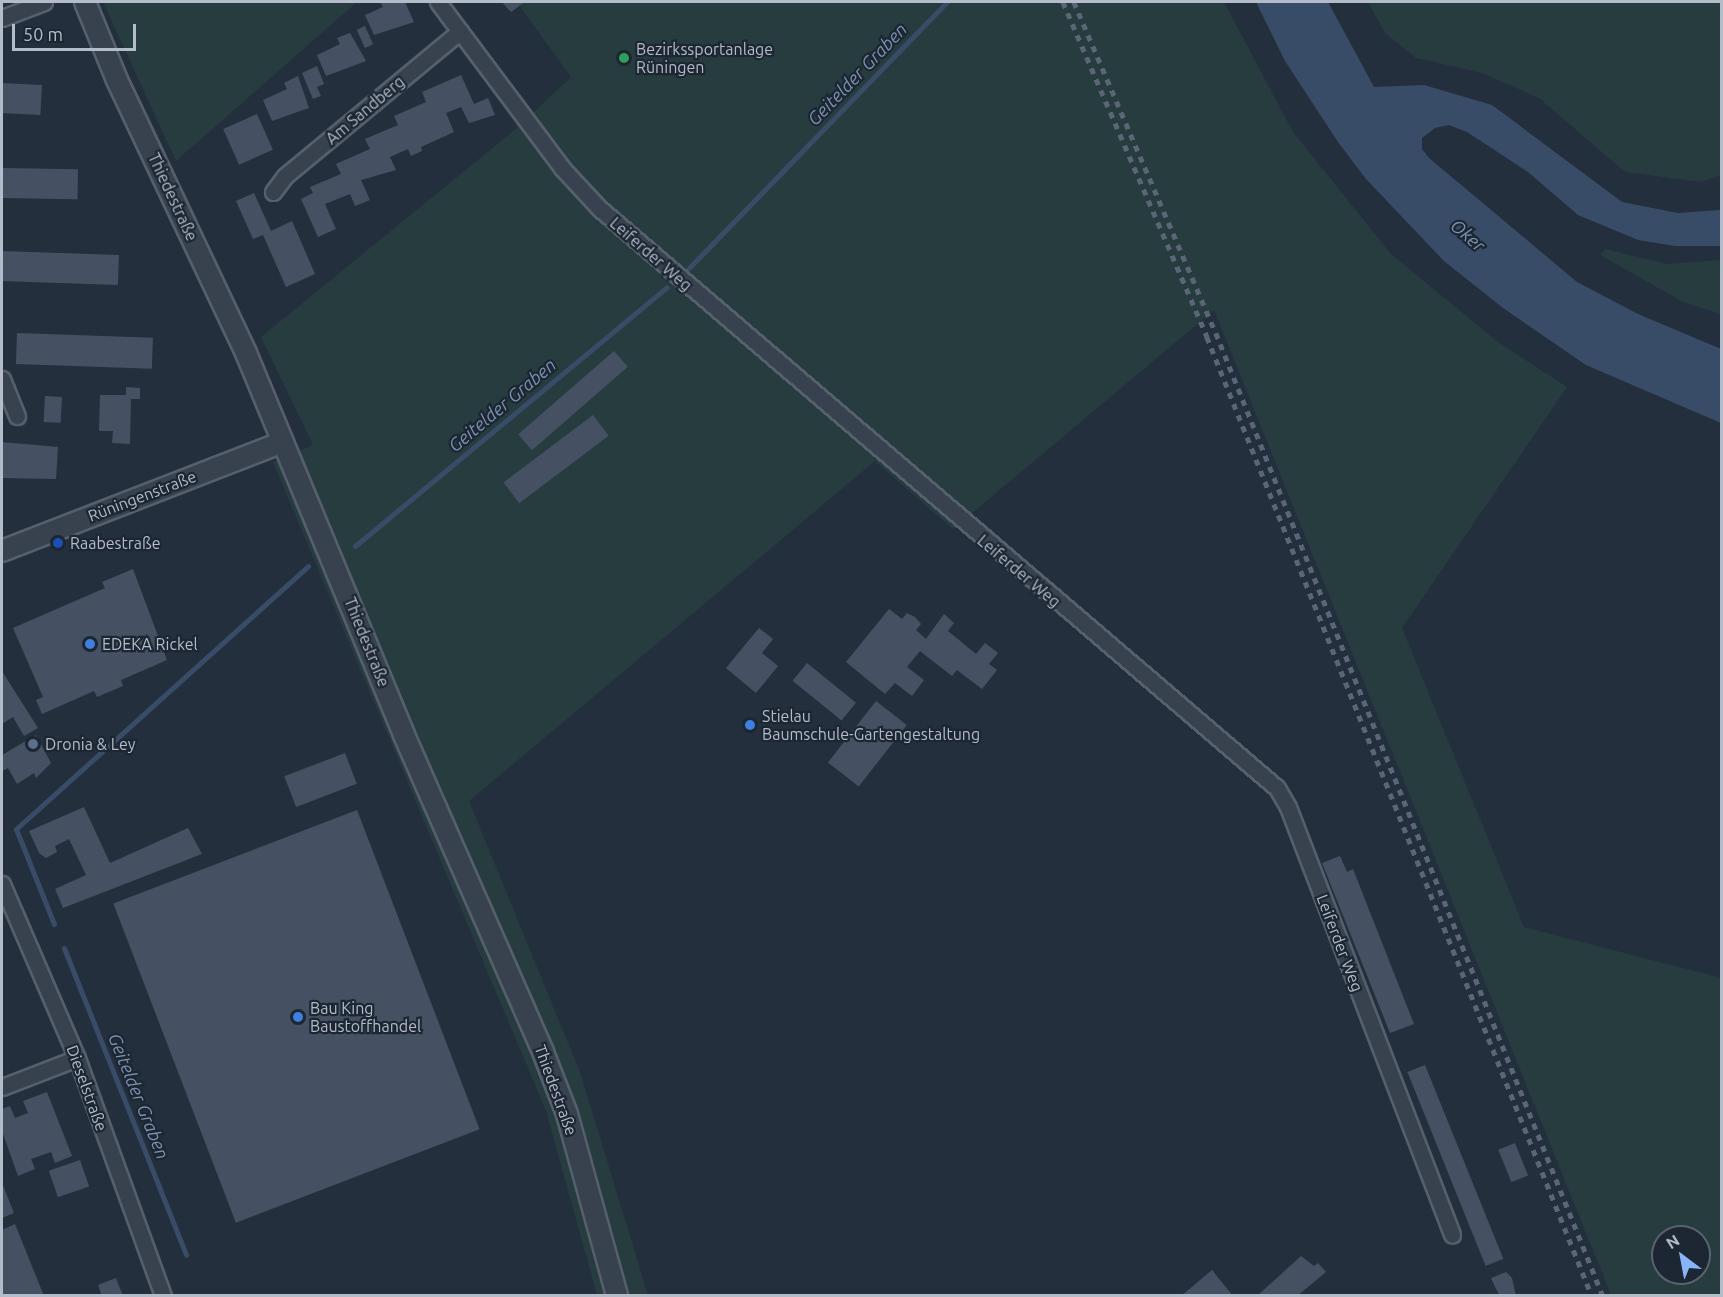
<!DOCTYPE html>
<meta charset="utf-8">
<style>
body{margin:0}
#map{position:relative;width:1723px;height:1297px;overflow:hidden;background:#242f3e;font-family:Ubuntu,sans-serif}
div>[style]{position:absolute}
.green>*{inset:0;background:#263c3f}
.water>*{inset:0;background:#394c67}
.stream>*{height:5px;margin:-2.5px;padding:0 2.5px;transform-origin:2.5px;border-radius:2.5px;background:#394c67}
.building>*{inset:0;background:#455162;transform-origin:0 0}
.roads{filter:drop-shadow(2px 0 #565f6c) drop-shadow(-2px 0 #565f6c) drop-shadow(0 2px #565f6c) drop-shadow(0 -2px #565f6c)}
.minor>*{height:15px;margin:-7.5px;padding:0 7.5px;transform-origin:7.5px;border-radius:7.5px;background:#38414e}
.tertiary>*{height:20px;margin:-10px;padding:0 10px;transform-origin:10px;border-radius:10px;background:#38414e}
.rail>*{height:4.5px;margin-top:-2.25px;transform-origin:0;background:repeating-linear-gradient(90deg,#5a6575 0 6px,transparent 0 12px)}
.dots>*{width:16px;height:16px;translate:-50% -50%;box-sizing:border-box;border:3px solid #1d2633;border-radius:50%}
span{translate:-50% -50%;white-space:nowrap;text-align:center;line-height:1.15;-webkit-text-stroke:4.5px #1d2633;paint-order:stroke}
.poi-label{font-size:16px;color:#b4bcc9}
.left{translate:0 -50%;text-align:left}
.street-label{font-size:16px;color:#b4bcc9}
.water-label{font-size:18px;color:#7c92b1;font-style:italic}
.frame{position:absolute;inset:0;border:3px solid #b4bcc9;pointer-events:none}
.north{position:absolute;left:1651px;top:1225px;width:60px;height:60px;box-sizing:border-box;background:#1d2633;border:2px solid #59626f;border-radius:50%;rotate:328deg;font-size:16px;font-weight:700;line-height:24px;text-align:center;color:#b4bcc9}
.north::after{content:'';display:block;margin:auto;width:21px;height:27px;background:#8ab4f8;clip-path:polygon(50% 0,100% 100%,50% 72%,0 100%)}
.scale{position:absolute;left:12px;top:24px;width:124px;height:27px;box-sizing:border-box;border:3px solid #b4bcc9;border-top:0;padding-left:8px;font-size:18px;line-height:21px;white-space:nowrap;color:#b4bcc9;-webkit-text-stroke:4px #1d2633;paint-order:stroke}
</style>
<div id="map">
<div class="green">
<i style="clip-path:polygon(103px 2px,357px 2px,176px 161px)"></i>
<i style="clip-path:polygon(evenodd,517px 2px,1224px 2px,1293px 132px,1391px 254px,1498px 342px,1567px 387px,1402px 628px,1524px 927px,1721px 978px,1721px 1295px,1611px 1295px,1214px 310px,953px 529px,875px 461px,469px 801px,580px 1072px,648px 1295px,597px 1295px,546px 1111px,273px 462px,313px 445px,261px 337px,517px 128px,571px 77px,517px 2px,1663px 1237px,1699px 1237px,1699px 1273px,1663px 1273px,1663px 1237px)"></i>
<i style="clip-path:polygon(1368px 2px,1721px 2px,1721px 175px,1701px 182px,1625px 172px,1539px 98px,1482px 73px,1416px 58px,1385px 33px)"></i>
<i style="clip-path:polygon(1605px 249px,1666px 264px,1721px 260px,1721px 314px,1683px 302px,1600px 255px)"></i>
</div>
<div class="water">
<i style="clip-path:polygon(1256px 2px,1328px 2px,1374px 87px,1424px 85px,1492px 105px,1622px 202px,1678px 213px,1721px 210px,1721px 246px,1675px 246px,1638px 240px,1578px 215px,1528px 172px,1467px 132px,1449px 125px,1435px 128px,1422px 138px,1422px 149px,1429px 158px,1577px 282px,1638px 314px,1721px 349px,1721px 423px,1586px 365px,1503px 308px,1444px 261px,1366px 179px,1338px 142px,1285px 61px)"></i>
</div>
<div class="stream">
<i style="left:687px;top:270px;width:373px;rotate:-45.9deg"></i>
<i style="left:355px;top:546px;width:405px;rotate:-39.7deg"></i>
<i style="left:54px;top:924px;width:102px;rotate:-111.8deg"></i>
<i style="left:16px;top:829px;width:393px;rotate:-42deg"></i>
<i style="left:64px;top:948px;width:330px;rotate:68.3deg"></i>
</div>
<div class="building">
<i style="clip-path:polygon(380px 2px,405px 2px,414px 22px,374px 35px,365px 15px,383px 7px)"></i>
<i style="clip-path:polygon(502px 2px,525px 2px,511px 12px)"></i>
<i style="left:365px;top:26px;width:20px;height:9px;rotate:66deg"></i>
<i style="clip-path:polygon(350px 33px,366px 61px,326px 76px,317px 55px,340px 44px,337px 38px)"></i>
<i style="clip-path:polygon(317px 66px,324px 84px,317px 87px,321px 96px,313px 99px,302px 73px)"></i>
<i style="clip-path:polygon(461px 75px,474px 104px,488px 98px,495px 115px,469px 123px,461px 107px,446px 113px,454px 132px,421px 147px,422px 151px,411px 156px,408px 149px,390px 157px,396px 170px,361px 180px,370px 200px,355px 206px,350px 194px,325px 204px,336px 229px,318px 237px,301px 199px,313px 193px,310px 187px,341px 174px,336px 164px,370px 149px,365px 139px,398px 125px,394px 116px,426px 102px,422px 92px)"></i>
<i style="clip-path:polygon(298px 76px,309px 108px,272px 121px,263px 100px,287px 89px,284px 83px)"></i>
<i style="left:2px;top:83px;width:40px;height:30px;rotate:3deg"></i>
<i style="left:257px;top:114px;width:39px;height:37px;rotate:66deg"></i>
<i style="left:2px;top:168px;width:76px;height:30px;rotate:1deg"></i>
<i style="clip-path:polygon(254px 193px,271px 231px,292px 221px,315px 274px,286px 287px,263px 235px,253px 239px,236px 201px)"></i>
<i style="left:2px;top:251px;width:117px;height:30px;rotate:2deg"></i>
<i style="left:17px;top:333px;width:136px;height:31px;rotate:2deg"></i>
<i style="left:614px;top:351px;width:21px;height:127px;rotate:49deg"></i>
<i style="clip-path:polygon(126px 387px,140px 388px,140px 399px,131px 399px,130px 444px,112px 443px,113px 431px,99px 431px,100px 395px,126px 395px)"></i>
<i style="left:45px;top:396px;width:17px;height:26px;rotate:3deg"></i>
<i style="left:593px;top:415px;width:26px;height:112px;rotate:53deg"></i>
<i style="clip-path:polygon(2px 442px,58px 447px,56px 479px,2px 478px)"></i>
<i style="clip-path:polygon(133px 569px,167px 660px,121px 680px,123px 686px,97px 697px,94px 691px,42px 714px,36px 700px,43px 697px,13px 628px,105px 588px,102px 582px)"></i>
<i style="clip-path:polygon(889px 609px,902px 619px,907px 613px,915px 617px,921px 624px,916px 630px,926px 639px,944px 614px,954px 623px,948px 631px,976px 654px,985px 643px,998px 653px,989px 664px,997px 670px,982px 689px,957px 670px,952px 676px,920px 651px,907px 667px,924px 680px,912px 696px,895px 683px,885px 694px,846px 662px)"></i>
<i style="clip-path:polygon(759px 628px,773px 639px,762px 653px,778px 666px,756px 693px,726px 668px)"></i>
<i style="left:807px;top:663px;width:63px;height:23px;rotate:39deg"></i>
<i style="clip-path:polygon(2px 671px,38px 728px,24px 736px,13px 717px,2px 724px)"></i>
<i style="left:876px;top:701px;width:39px;height:78px;rotate:38deg"></i>
<i style="clip-path:polygon(36px 735px,51px 763px,36px 778px,34px 773px,17px 784px,8px 768px,2px 771px,2px 755px)"></i>
<i style="left:345px;top:753px;width:33px;height:65px;rotate:69deg"></i>
<i style="clip-path:polygon(84px 807px,110px 863px,188px 828px,202px 854px,63px 908px,55px 889px,86px 875px,69px 839px,55px 846px,57px 852px,46px 858px,39px 853px,29px 831px)"></i>
<i style="left:357px;top:810px;width:342px;height:261px;rotate:69deg"></i>
<i style="clip-path:polygon(1340px 856px,1347px 872px,1353px 869px,1414px 1024px,1390px 1033px,1322px 863px)"></i>
<i style="left:1425px;top:1065px;width:209px;height:19px;rotate:68deg"></i>
<i style="clip-path:polygon(47px 1092px,72px 1156px,55px 1163px,51px 1152px,31px 1159px,35px 1169px,18px 1176px,2px 1131px,2px 1109px,10px 1106px,15px 1118px,28px 1113px,23px 1101px)"></i>
<i style="left:1515px;top:1143px;width:35px;height:18px;rotate:68deg"></i>
<i style="left:80px;top:1160px;width:28px;height:33px;rotate:71deg"></i>
<i style="clip-path:polygon(2px 1183px,14px 1213px,2px 1218px)"></i>
<i style="clip-path:polygon(15px 1224px,44px 1296px,2px 1296px,2px 1230px)"></i>
<i style="clip-path:polygon(1301px 1256px,1314px 1266px,1318px 1263px,1326px 1272px,1297px 1296px,1257px 1296px)"></i>
<i style="clip-path:polygon(1212px 1270px,1233px 1296px,1181px 1296px)"></i>
<i style="clip-path:polygon(1506px 1272px,1512px 1278px,1516px 1296px,1500px 1296px,1495px 1287px,1491px 1278px)"></i>
<i style="clip-path:polygon(116px 1278px,123px 1296px,102px 1296px,98px 1285px)"></i>
</div>
<div class="roads">
<div class="minor">
<i style="left:438px;top:2px;width:207px;rotate:53.2deg"></i>
<i style="left:562px;top:168px;width:54px;rotate:47.2deg"></i>
<i style="left:599px;top:208px;width:892px;rotate:40.55deg"></i>
<i style="left:1277px;top:788px;width:22px;rotate:60deg"></i>
<i style="left:1288px;top:807px;width:458px;rotate:69deg"></i>
<i style="left:2px;top:18px;width:45px;rotate:-20.9deg"></i>
<i style="left:273px;top:192px;width:20px;rotate:-53deg"></i>
<i style="left:285px;top:176px;width:227px;rotate:-39.6deg"></i>
<i style="left:2px;top:379px;width:40px;rotate:68deg"></i>
<i style="left:2px;top:884px;width:189px;rotate:66.7deg"></i>
<i style="left:77px;top:1058px;width:253px;rotate:70.1deg"></i>
<i style="left:2px;top:1087px;width:80px;rotate:-21.1deg"></i>
</div>
<div class="tertiary">
<i style="left:85px;top:2px;width:84px;rotate:67.7deg"></i>
<i style="left:117px;top:80px;width:302px;rotate:64.7deg"></i>
<i style="left:246px;top:353px;width:413px;rotate:67.5deg"></i>
<i style="left:404px;top:735px;width:346px;rotate:66.3deg"></i>
<i style="left:543px;top:1052px;width:66px;rotate:68.8deg"></i>
<i style="left:567px;top:1114px;width:189px;rotate:74.6deg"></i>
<i style="left:2px;top:551px;width:301px;rotate:-21.2deg"></i>
</div>
</div>
<div class="rail">
<i style="left:1063px;top:2px;width:365px;rotate:66.7deg"></i>
<i style="left:1207px;top:337px;width:1033px;rotate:68.13deg"></i>
<i style="left:1074px;top:2px;width:360px;rotate:66.8deg"></i>
<i style="left:1216px;top:333px;width:1038px;rotate:68.11deg"></i>
</div>
<div class="dots">
<i style="left:624px;top:58px;background:#2e9e5b"></i>
<i style="left:58px;top:543px;background:#1a4fb4"></i>
<i style="left:90px;top:644px;background:#3f7fe0"></i>
<i style="left:750px;top:725px;background:#3f7fe0"></i>
<i style="left:33px;top:744px;background:#5c6f8a"></i>
<i style="left:298px;top:1017px;background:#3f7fe0"></i>
</div>
<div class="poi-label">
<span class="left" style="left:636px;top:58px">Bezirkssportanlage<br>Rüningen</span>
<span class="left" style="left:70px;top:543px">Raabestraße</span>
<span class="left" style="left:102px;top:644px">EDEKA Rickel</span>
<span class="left" style="left:762px;top:725px">Stielau<br>Baumschule-Gartengestaltung</span>
<span class="left" style="left:45px;top:744px">Dronia &amp; Ley</span>
<span class="left" style="left:310px;top:1017px">Bau King<br>Baustoffhandel</span>
</div>
<div class="street-label">
<span style="left:365px;top:110px;rotate:-40deg">Am Sandberg</span>
<span style="left:173px;top:197px;rotate:65deg">Thiedestraße</span>
<span style="left:651px;top:254px;rotate:41deg">Leiferder Weg</span>
<span style="left:142px;top:496px;rotate:-21deg">Rüningenstraße</span>
<span style="left:1019px;top:571px;rotate:40deg">Leiferder Weg</span>
<span style="left:367px;top:642px;rotate:68deg">Thiedestraße</span>
<span style="left:1340px;top:943px;rotate:69deg">Leiferder Weg</span>
<span style="left:87px;top:1088px;rotate:70deg">Dieselstraße</span>
<span style="left:556px;top:1090px;rotate:70deg">Thiedestraße</span>
</div>
<div class="water-label">
<span style="left:857px;top:74px;rotate:-46deg">Geitelder Graben</span>
<span style="left:1468px;top:235px;rotate:41deg">Oker</span>
<span style="left:502px;top:405px;rotate:-40deg">Geitelder Graben</span>
<span style="left:139px;top:1096px;rotate:68deg">Geitelder Graben</span>
</div>
<div class="frame"></div>
<div class="north">N</div>
<div class="scale">50 m</div>
</div>
